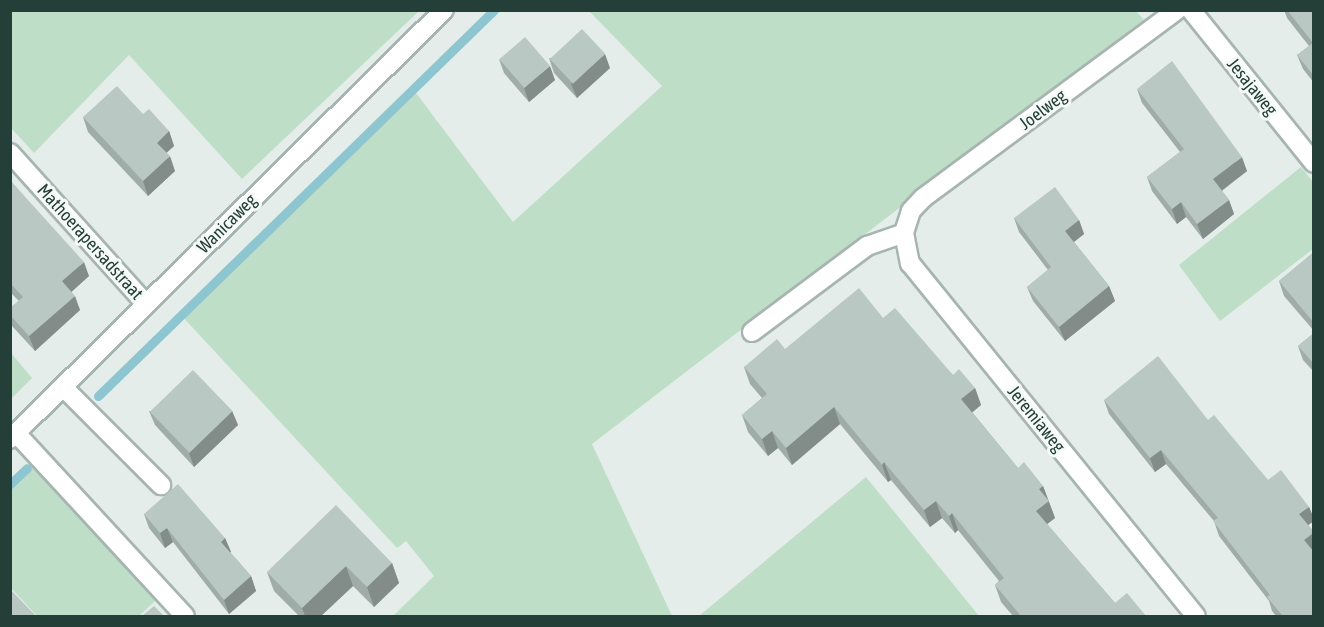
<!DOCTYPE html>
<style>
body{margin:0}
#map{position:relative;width:1324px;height:627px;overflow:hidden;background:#e4edea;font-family:"Asap Condensed",sans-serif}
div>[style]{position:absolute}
.green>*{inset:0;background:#bedec7}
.stream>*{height:9px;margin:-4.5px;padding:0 4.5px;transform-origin:4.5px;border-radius:4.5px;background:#8dc5d1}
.roads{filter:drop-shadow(2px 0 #a7b5b1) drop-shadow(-2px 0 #a7b5b1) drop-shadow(0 2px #a7b5b1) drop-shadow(0 -2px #a7b5b1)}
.minor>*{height:18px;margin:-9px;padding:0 9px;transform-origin:9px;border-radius:9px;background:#fff}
.wall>*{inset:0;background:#9faca8}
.shaded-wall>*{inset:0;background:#828c88}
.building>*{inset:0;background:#b9c8c3;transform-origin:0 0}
span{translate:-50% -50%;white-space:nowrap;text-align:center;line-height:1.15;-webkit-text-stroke:6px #f5faf7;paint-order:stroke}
.street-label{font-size:18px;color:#243f38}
.frame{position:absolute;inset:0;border:12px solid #243f38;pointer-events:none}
</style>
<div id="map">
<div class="green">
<i style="clip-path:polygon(11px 10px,419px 10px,419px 11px,242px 179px,129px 55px,34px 153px,11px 128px)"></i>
<i style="clip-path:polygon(1135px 10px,1144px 20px,592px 444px,672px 616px,393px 616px,434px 576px,406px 541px,397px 548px,180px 314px,413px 89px,513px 222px,662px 86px,589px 11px)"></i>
<i style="clip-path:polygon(1301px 167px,1313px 182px,1313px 249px,1220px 321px,1179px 265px)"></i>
<i style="clip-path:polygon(11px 353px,32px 378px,11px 399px,10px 399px)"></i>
<i style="clip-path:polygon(33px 462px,156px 600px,139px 616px,37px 616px,11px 588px,11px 484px)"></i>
<i style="clip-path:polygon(866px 477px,979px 616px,699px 616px)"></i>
</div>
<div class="stream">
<i style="left:98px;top:396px;width:553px;rotate:-44.27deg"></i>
<i style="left:10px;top:484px;width:23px;rotate:-43deg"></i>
</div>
<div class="roads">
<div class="minor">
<i style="left:1177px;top:10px;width:316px;rotate:143.5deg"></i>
<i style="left:923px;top:198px;width:18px;rotate:133deg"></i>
<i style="left:911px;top:211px;width:23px;rotate:108deg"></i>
<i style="left:904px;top:233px;width:31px;rotate:79deg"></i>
<i style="left:910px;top:263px;width:454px;rotate:51deg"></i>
<i style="left:1191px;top:10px;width:196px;rotate:51.2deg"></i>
<i style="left:10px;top:153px;width:203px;rotate:48deg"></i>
<i style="left:752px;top:332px;width:144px;rotate:-36.8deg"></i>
<i style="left:867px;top:246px;width:39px;rotate:-19deg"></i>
<i style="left:63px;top:387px;width:139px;rotate:45deg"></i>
<i style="left:16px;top:433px;width:249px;rotate:47.3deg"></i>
<i style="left:10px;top:439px;width:610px;rotate:-44.67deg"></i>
</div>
</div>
<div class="wall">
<i style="clip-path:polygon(1284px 10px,1314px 10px,1314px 83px,1303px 69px,1297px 55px,1309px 46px,1287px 18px)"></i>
<i style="clip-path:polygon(549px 58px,610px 68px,577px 98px,554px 73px)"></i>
<i style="clip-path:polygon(499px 59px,555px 80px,529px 102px,504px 73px)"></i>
<i style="clip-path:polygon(1137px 89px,1247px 171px,1222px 191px,1229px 200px,1234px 214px,1203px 239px,1186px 217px,1177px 224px,1152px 191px,1147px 177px,1180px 152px,1142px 103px)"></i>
<i style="clip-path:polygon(143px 114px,169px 131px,174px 146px,166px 153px,175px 171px,148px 196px,88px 132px,83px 117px)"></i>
<i style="clip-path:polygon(10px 180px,89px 276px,71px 292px,80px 310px,35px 351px,12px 326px,10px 321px,10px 308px,19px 301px,10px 292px)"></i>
<i style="clip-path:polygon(1014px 218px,1079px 220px,1084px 234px,1074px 242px,1109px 286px,1115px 301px,1065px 341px,1033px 301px,1027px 287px,1048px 270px,1019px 232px)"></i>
<i style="clip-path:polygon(1314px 252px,1314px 331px,1284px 296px,1279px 281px)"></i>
<i style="clip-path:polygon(883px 318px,953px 375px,975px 388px,981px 405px,972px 412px,1018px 468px,1043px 486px,1055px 518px,1047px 524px,1115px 603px,1146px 616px,1013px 616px,1001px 602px,995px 585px,999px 581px,958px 530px,955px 533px,942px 518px,930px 527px,891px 480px,888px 482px,840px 424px,792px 465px,778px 448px,768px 456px,748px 432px,742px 415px,762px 398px,750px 384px,744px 367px,785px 349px)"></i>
<i style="clip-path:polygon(1314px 333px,1314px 372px,1303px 360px,1298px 346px)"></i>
<i style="clip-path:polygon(1104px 400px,1208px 420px,1268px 480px,1309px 507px,1314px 519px,1314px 521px,1308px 525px,1314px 532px,1314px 616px,1276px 616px,1272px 611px,1269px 601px,1219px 536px,1214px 521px,1166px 464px,1155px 472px,1109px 414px)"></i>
<i style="clip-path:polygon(149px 411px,232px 411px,238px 425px,194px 467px,155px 425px)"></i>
<i style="clip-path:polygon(144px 514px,225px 538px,231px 552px,230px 552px,251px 576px,256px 591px,229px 614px,173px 542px,165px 548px,149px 528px)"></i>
<i style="clip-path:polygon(392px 563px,399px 583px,374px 607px,353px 586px,321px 616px,299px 616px,274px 591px,267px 572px)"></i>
</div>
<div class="shaded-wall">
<i style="clip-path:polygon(605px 54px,610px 68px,577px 98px,571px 84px)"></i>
<i style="clip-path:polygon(550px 66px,555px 80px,529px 102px,524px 88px)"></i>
<i style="clip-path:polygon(169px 131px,174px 146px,162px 157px,157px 143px)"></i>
<i style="clip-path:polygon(170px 156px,175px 171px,148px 196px,143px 181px)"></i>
<i style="clip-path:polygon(1242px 157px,1247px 171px,1218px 193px,1213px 179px)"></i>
<i style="clip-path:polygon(1229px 200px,1234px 214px,1203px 239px,1197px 224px)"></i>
<i style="clip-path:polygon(1181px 202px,1186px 217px,1177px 224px,1172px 209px)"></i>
<i style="clip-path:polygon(1079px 220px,1084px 234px,1070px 245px,1065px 231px)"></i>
<i style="clip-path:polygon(84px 262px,89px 276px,67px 296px,62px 281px)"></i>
<i style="clip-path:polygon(1109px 286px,1115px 301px,1065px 341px,1059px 327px)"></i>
<i style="clip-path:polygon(75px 296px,80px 310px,35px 351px,29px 336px)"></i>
<i style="clip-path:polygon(975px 388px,981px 405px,968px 416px,961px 399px)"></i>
<i style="clip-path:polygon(834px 407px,840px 424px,792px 465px,786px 448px)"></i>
<i style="clip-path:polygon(232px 411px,238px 425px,194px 467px,189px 453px)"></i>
<i style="clip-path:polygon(772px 431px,778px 448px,768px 456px,762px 439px)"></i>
<i style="clip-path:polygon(1161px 450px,1166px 464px,1155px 472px,1150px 458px)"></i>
<i style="clip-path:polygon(884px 462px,891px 480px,888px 482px,882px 465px)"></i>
<i style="clip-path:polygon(1043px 486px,1055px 518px,1042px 528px,1036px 511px,1039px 489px)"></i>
<i style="clip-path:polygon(936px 501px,942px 518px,930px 527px,924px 510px)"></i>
<i style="clip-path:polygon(1309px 507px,1314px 519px,1314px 521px,1304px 528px,1299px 514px)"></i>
<i style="clip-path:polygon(952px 513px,958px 530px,955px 533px,949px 516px)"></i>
<i style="clip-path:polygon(167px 528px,173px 542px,165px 548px,160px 533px)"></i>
<i style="clip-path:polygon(1314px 533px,1314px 551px,1309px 554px,1304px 540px)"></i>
<i style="clip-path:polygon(225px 538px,231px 552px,226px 556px,221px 542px)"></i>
<i style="clip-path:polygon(392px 563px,399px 583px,374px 607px,367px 587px)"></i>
<i style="clip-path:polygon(346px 566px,353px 586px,321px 616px,305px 616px,302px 608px)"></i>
<i style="clip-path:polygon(251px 576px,256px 591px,229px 614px,224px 600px)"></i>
</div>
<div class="building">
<i style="clip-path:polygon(1287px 10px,1314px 10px,1314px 76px,1297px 55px,1313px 43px)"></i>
<i style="left:582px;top:29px;width:34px;height:44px;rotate:47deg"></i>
<i style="left:525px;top:37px;width:38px;height:34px;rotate:49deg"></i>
<i style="clip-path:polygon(1172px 61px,1242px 157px,1213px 179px,1229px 200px,1197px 224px,1181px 202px,1172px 209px,1147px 177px,1184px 149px,1137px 89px)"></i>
<i style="clip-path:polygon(117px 86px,143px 114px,149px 109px,169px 131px,157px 143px,170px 156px,143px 181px,83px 117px)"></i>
<i style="clip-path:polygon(10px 180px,84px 262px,62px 281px,75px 296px,29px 336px,10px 315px,10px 308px,23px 297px,10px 283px)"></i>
<i style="clip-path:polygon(1055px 187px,1079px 220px,1065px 231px,1109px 286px,1059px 327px,1027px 287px,1051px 267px,1014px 218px)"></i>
<i style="clip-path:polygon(1314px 252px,1314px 323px,1279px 281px)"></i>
<i style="clip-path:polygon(859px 288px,883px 318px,895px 308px,953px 375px,959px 369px,975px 388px,961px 399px,1018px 468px,1024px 462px,1043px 486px,1039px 489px,1049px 501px,1036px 511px,1115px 603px,1127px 593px,1146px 616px,1021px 616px,995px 585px,1004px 578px,952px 513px,949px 516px,936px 501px,924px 510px,884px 462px,882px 465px,834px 407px,786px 448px,772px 431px,762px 439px,742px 415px,767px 394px,744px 367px,777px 339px,785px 349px)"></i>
<i style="clip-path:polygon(1314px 333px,1314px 364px,1298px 346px)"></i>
<i style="clip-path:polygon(1158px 356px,1208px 420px,1214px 415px,1268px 480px,1281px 470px,1309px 507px,1299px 514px,1314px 532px,1304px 540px,1314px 552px,1314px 616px,1280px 616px,1282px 615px,1267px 597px,1270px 595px,1213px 521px,1218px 518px,1161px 450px,1150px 458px,1104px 400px)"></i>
<i style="left:193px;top:370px;width:57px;height:60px;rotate:46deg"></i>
<i style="clip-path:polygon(178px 484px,225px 538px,221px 542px,251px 576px,224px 600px,167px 528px,160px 533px,144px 514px)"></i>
<i style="clip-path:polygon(336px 505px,392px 563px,367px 587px,346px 566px,302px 608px,267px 572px)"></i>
<i style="clip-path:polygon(10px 589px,36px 616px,10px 616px)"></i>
<i style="clip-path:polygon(154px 606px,164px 616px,142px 616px)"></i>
</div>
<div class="street-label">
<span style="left:1252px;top:87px;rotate:51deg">Jesajaweg</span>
<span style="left:1043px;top:110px;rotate:-37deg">Joelweg</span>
<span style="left:227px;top:224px;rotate:-45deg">Wanicaweg</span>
<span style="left:90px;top:242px;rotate:48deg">Mathoerapersadstraat</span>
<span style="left:1036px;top:419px;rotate:51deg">Jeremiaweg</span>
</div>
<div class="frame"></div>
</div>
